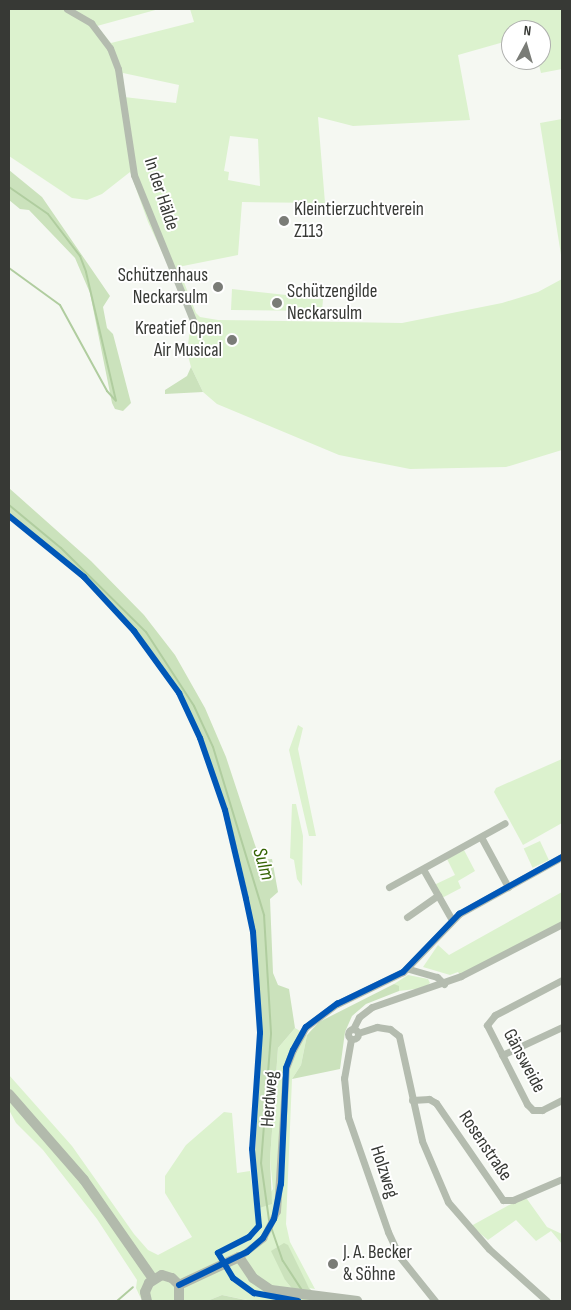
<!DOCTYPE html>
<meta charset="utf-8">
<style>
body{margin:0}
#map{position:relative;width:571px;height:1310px;overflow:hidden;background:#f5f8f2;font-family:"Sofia Sans Condensed",sans-serif}
div>[style]{position:absolute}
.green>*{inset:0;background:#dcf2ce;transform-origin:0 0}
.forest>*{inset:0;background:#cbe2bc}
.stream>*{height:2px;margin:-1px;padding:0 1px;transform-origin:1px;border-radius:1px;background:#b0cd9f}
.street>*{height:7px;margin:-3.5px;padding:0 3.5px;transform-origin:3.5px;border-radius:3.5px;background:#b4bcaf}
.street>.ring{margin:-3.5px;padding:0;box-sizing:content-box;background:none;border:7px solid #b4bcaf;border-radius:50%}
.secondary>*{height:10px;margin:-5px;padding:0 5px;transform-origin:5px;border-radius:5px;background:#b2baac}
.cycleway>*{height:6px;margin:-3px;padding:0 3px;transform-origin:3px;border-radius:3px;background:#0057b8}
.dots>*{width:14px;height:14px;translate:-50% -50%;box-sizing:border-box;border:2px solid #fff;border-radius:50%}
span{translate:-50% -50%;white-space:nowrap;text-align:center;line-height:1.15;-webkit-text-stroke:4px #fff;paint-order:stroke}
.street-label{font-size:19px;color:#373935}
.poi-label{font-size:19px;color:#373935}
.left{translate:0 -50%;text-align:left}
.right{translate:-100% -50%;text-align:right}
.water-label{font-size:20px;color:#366405;font-style:italic}
.frame{position:absolute;inset:0;border:10px solid #373935;pointer-events:none}
.north{position:absolute;left:501px;top:20px;width:50px;height:50px;box-sizing:border-box;background:#fff;border:1px solid #afb0ae;border-radius:50%;rotate:6deg;font-size:14px;font-weight:700;line-height:20px;text-align:center;color:#373935}
.north::after{content:'';display:block;margin:auto;width:18px;height:22px;background:#7a7c77;clip-path:polygon(50% 0,100% 100%,50% 72%,0 100%)}
</style>
<div id="map">
<div class="green">
<i style="clip-path:polygon(evenodd,9px 9px,159px 9px,97px 26px,111px 43px,194px 22px,190px 9px,562px 9px,562px 69px,541px 73px,538px 61px,526px 63px,525px 60px,541px 60px,541px 30px,511px 30px,511px 40px,458px 55px,470px 120px,353px 126px,318px 117px,325px 203px,242px 202px,238px 255px,178px 267px,196px 313px,200px 317px,218px 320px,402px 323px,502px 303px,538px 292px,562px 279px,562px 450px,506px 467px,410px 469px,339px 455px,217px 404px,203px 392px,191px 367px,187px 352px,191px 322px,187px 306px,148px 222px,130px 172px,102px 194px,87px 200px,72px 198px,9px 156px,9px 9px,123px 73px,179px 85px,176px 103px,124px 97px,123px 73px,9px 9px,230px 136px,258px 139px,260px 186px,228px 180px,229px 172px,224px 171px,230px 136px)"></i>
<i style="clip-path:polygon(562px 119px,562px 261px,540px 123px)"></i>
<i style="clip-path:polygon(232px 289px,323px 299px,322px 311px,231px 310px)"></i>
<i style="clip-path:polygon(298px 725px,303px 728px,298px 749px,316px 836px,309px 836px,289px 750px)"></i>
<i style="clip-path:polygon(562px 759px,562px 823px,523px 845px,494px 792px,496px 788px)"></i>
<i style="clip-path:polygon(292px 804px,296px 804px,303px 836px,302px 886px,297px 879px,294px 860px,290px 858px)"></i>
<i style="left:540px;top:841px;width:21px;height:18px;rotate:65deg"></i>
<i style="clip-path:polygon(464px 850px,475px 871px,458px 881px,461px 888px,442px 898px,434px 885px,455px 875px,447px 859px)"></i>
<i style="clip-path:polygon(562px 892px,562px 923px,461px 976px,458px 972px,450px 975px,423px 967px,438px 945px,449px 955px)"></i>
<i style="clip-path:polygon(408px 975px,428px 979px,430px 983px,424px 988px,399px 991px,394px 984px)"></i>
<i style="clip-path:polygon(295px 1028px,307px 1035px,301px 1065px,292px 1079px,286px 1224px,290px 1242px,315px 1289px,309px 1288px,301px 1274px,285px 1280px,302px 1301px,252px 1301px,222px 1295px,207px 1301px,142px 1301px,136px 1288px,137px 1280px,97px 1219px,43px 1150px,16px 1123px,9px 1110px,9px 1075px,72px 1146px,134px 1234px,148px 1250px,158px 1255px,192px 1237px,165px 1193px,165px 1176px,186px 1145px,224px 1112px,232px 1113px,237px 1173px,250px 1171px,255px 1208px,259px 1208px,273px 1189px,270px 1159px,278px 1048px)"></i>
<i style="clip-path:polygon(522px 1198px,527px 1199px,547px 1227px,562px 1234px,562px 1244px,551px 1231px,536px 1241px,516px 1220px,488px 1240px,471px 1226px)"></i>
</div>
<div class="forest">
<i style="clip-path:polygon(9px 170px,42px 197px,110px 296px,103px 307px,107px 328px,113px 334px,131px 403px,123px 411px,115px 409px,112px 403px,90px 293px,75px 258px,29px 210px,20px 209px,9px 200px)"></i>
<i style="clip-path:polygon(191px 367px,203px 392px,165px 394px,165px 390px,187px 376px)"></i>
<i style="clip-path:polygon(9px 488px,91px 561px,144px 615px,175px 655px,205px 708px,226px 757px,260px 860px,272px 859px,278px 892px,270px 899px,273px 973px,278px 985px,289px 989px,295px 1028px,278px 1048px,270px 1159px,272px 1204px,259px 1208px,254px 1172px,261px 1045px,255px 945px,248px 899px,218px 782px,201px 738px,171px 678px,109px 601px,65px 558px,9px 514px)"></i>
<i style="clip-path:polygon(394px 984px,399px 986px,399px 991px,366px 1004px,352px 1016px,345px 1032px,340px 1069px,292px 1079px,301px 1065px,307px 1035px,319px 1022px)"></i>
<i style="clip-path:polygon(284px 1243px,288px 1245px,309px 1288px,323px 1301px,302px 1301px,285px 1280px,271px 1251px)"></i>
<i style="clip-path:polygon(222px 1295px,246px 1300px,252px 1301px,207px 1301px)"></i>
</div>
<div class="stream">
<i style="left:9px;top:187px;width:47px;rotate:34.7deg"></i>
<i style="left:48px;top:214px;width:53px;rotate:52.7deg"></i>
<i style="left:80px;top:256px;width:17px;rotate:69deg"></i>
<i style="left:86px;top:272px;width:132px;rotate:76.9deg"></i>
<i style="left:9px;top:268px;width:63px;rotate:36deg"></i>
<i style="left:60px;top:305px;width:98px;rotate:61.3deg"></i>
<i style="left:107px;top:391px;width:13px;rotate:48deg"></i>
<i style="left:9px;top:505px;width:67px;rotate:39.6deg"></i>
<i style="left:61px;top:548px;width:120px;rotate:44.7deg"></i>
<i style="left:146px;top:632px;width:88px;rotate:57deg"></i>
<i style="left:194px;top:706px;width:45px;rotate:65.1deg"></i>
<i style="left:213px;top:747px;width:176px;rotate:73.1deg"></i>
<i style="left:264px;top:915px;width:119px;rotate:86.6deg"></i>
<i style="left:271px;top:1034px;width:129px;rotate:94.4deg"></i>
<i style="left:261px;top:1163px;width:58px;rotate:82deg"></i>
<i style="left:271px;top:1227px;width:36px;rotate:71deg"></i>
<i style="left:283px;top:1261px;width:35px;rotate:57deg"></i>
<i style="left:117px;top:1301px;width:21px;rotate:-41deg"></i>
</div>
<div class="street">
<i style="left:67px;top:9px;width:28px;rotate:30deg"></i>
<i style="left:91px;top:23px;width:31px;rotate:53deg"></i>
<i style="left:110px;top:48px;width:22px;rotate:69deg"></i>
<i style="left:118px;top:69px;width:107px;rotate:81.4deg"></i>
<i style="left:134px;top:175px;width:160px;rotate:67.9deg"></i>
<i style="left:481px;top:837px;width:57px;rotate:61.6deg"></i>
<i style="left:423px;top:869px;width:59px;rotate:60.4deg"></i>
<i style="left:389px;top:887px;width:132px;rotate:-28.9deg"></i>
<i style="left:407px;top:917px;width:38px;rotate:-35deg"></i>
<i style="left:409px;top:969px;width:29px;rotate:16deg"></i>
<i style="left:437px;top:977px;width:10px;rotate:45deg"></i>
<i style="left:562px;top:980px;width:76px;rotate:152.4deg"></i>
<i style="left:495px;top:1015px;width:13px;rotate:129deg"></i>
<i style="left:487px;top:1025px;width:89px;rotate:63.1deg"></i>
<i style="left:527px;top:1104px;width:8px;rotate:45deg"></i>
<i style="left:533px;top:1110px;width:9px"></i>
<i style="left:542px;top:1110px;width:22px;rotate:-27deg"></i>
<i class="ring" style="left:348px;top:1029px;width:3px;height:3px"></i>
<i style="left:353px;top:1029px;width:13px;rotate:-63deg"></i>
<i style="left:359px;top:1017px;width:16px;rotate:-38deg"></i>
<i style="left:372px;top:1007px;width:94px;rotate:-19.2deg"></i>
<i style="left:461px;top:976px;width:114px;rotate:-27.2deg"></i>
<i style="left:358px;top:1033px;width:20px;rotate:-18deg"></i>
<i style="left:377px;top:1027px;width:13px;rotate:9deg"></i>
<i style="left:390px;top:1029px;width:11px;rotate:38deg"></i>
<i style="left:399px;top:1036px;width:107px;rotate:77.6deg"></i>
<i style="left:422px;top:1141px;width:66px;rotate:66.9deg"></i>
<i style="left:448px;top:1202px;width:62px;rotate:48.9deg"></i>
<i style="left:489px;top:1249px;width:78px;rotate:41.9deg"></i>
<i style="left:351px;top:1039px;width:40px;rotate:100deg"></i>
<i style="left:344px;top:1078px;width:39px;rotate:84deg"></i>
<i style="left:348px;top:1117px;width:122px;rotate:70.8deg"></i>
<i style="left:388px;top:1232px;width:26px;rotate:65deg"></i>
<i style="left:399px;top:1256px;width:58px;rotate:51.3deg"></i>
<i style="left:502px;top:1055px;width:66px;rotate:-25deg"></i>
<i style="left:412px;top:1100px;width:17px;rotate:-3deg"></i>
<i style="left:429px;top:1099px;width:8px;rotate:30deg"></i>
<i style="left:436px;top:1103px;width:118px;rotate:55.4deg"></i>
<i style="left:503px;top:1200px;width:10px"></i>
<i style="left:513px;top:1200px;width:53px;rotate:-23.2deg"></i>
<i style="left:239px;top:1257px;width:31px;rotate:-38deg"></i>
<i style="left:263px;top:1238px;width:30px;rotate:-63deg"></i>
<i style="left:277px;top:1211px;width:143px;rotate:-86.4deg"></i>
<i style="left:286px;top:1068px;width:19px;rotate:-69deg"></i>
<i style="left:293px;top:1050px;width:26px;rotate:-61deg"></i>
<i style="left:306px;top:1027px;width:39px;rotate:-37deg"></i>
<i style="left:337px;top:1004px;width:73px;rotate:-25.9deg"></i>
<i style="left:403px;top:972px;width:81px;rotate:-46deg"></i>
<i style="left:459px;top:914px;width:118px;rotate:-29deg"></i>
</div>
<div class="secondary">
<i style="left:9px;top:1094px;width:114px;rotate:48.9deg"></i>
<i style="left:84px;top:1180px;width:121px;rotate:55.1deg"></i>
<i style="left:179px;top:1285px;width:66px;rotate:-25deg"></i>
<i style="left:239px;top:1257px;width:25px;rotate:56deg"></i>
<i style="left:253px;top:1278px;width:22px;rotate:34deg"></i>
<i style="left:271px;top:1290px;width:87px;rotate:7.3deg"></i>
<i style="left:147px;top:1301px;width:9px;rotate:-103deg"></i>
<i style="left:145px;top:1292px;width:10px;rotate:-66deg"></i>
<i style="left:149px;top:1283px;width:15px;rotate:-32deg"></i>
<i style="left:162px;top:1275px;width:10px;rotate:17deg"></i>
<i style="left:172px;top:1278px;width:10px;rotate:45deg"></i>
<i style="left:179px;top:1285px;width:16px;rotate:90deg"></i>
</div>
<div class="cycleway">
<i style="left:9px;top:516px;width:97px;rotate:39.1deg"></i>
<i style="left:84px;top:577px;width:74px;rotate:47.2deg"></i>
<i style="left:134px;top:631px;width:77px;rotate:54deg"></i>
<i style="left:179px;top:693px;width:50px;rotate:65deg"></i>
<i style="left:200px;top:738px;width:76px;rotate:70.9deg"></i>
<i style="left:225px;top:810px;width:91px;rotate:76.7deg"></i>
<i style="left:246px;top:899px;width:34px;rotate:78deg"></i>
<i style="left:253px;top:932px;width:101px;rotate:86deg"></i>
<i style="left:260px;top:1033px;width:116px;rotate:93.9deg"></i>
<i style="left:252px;top:1149px;width:77px;rotate:84.8deg"></i>
<i style="left:259px;top:1226px;width:15px;rotate:132deg"></i>
<i style="left:249px;top:1237px;width:35px;rotate:153deg"></i>
<i style="left:218px;top:1253px;width:29px;rotate:59deg"></i>
<i style="left:233px;top:1278px;width:26px;rotate:36deg"></i>
<i style="left:254px;top:1293px;width:45px;rotate:10.3deg"></i>
<i style="left:179px;top:1285px;width:76px;rotate:-25.9deg"></i>
<i style="left:247px;top:1252px;width:21px;rotate:-41deg"></i>
<i style="left:263px;top:1238px;width:22px;rotate:-60deg"></i>
<i style="left:274px;top:1219px;width:36px;rotate:-79deg"></i>
<i style="left:281px;top:1184px;width:116px;rotate:-87.5deg"></i>
<i style="left:286px;top:1068px;width:19px;rotate:-69deg"></i>
<i style="left:293px;top:1050px;width:26px;rotate:-61deg"></i>
<i style="left:306px;top:1027px;width:39px;rotate:-37deg"></i>
<i style="left:337px;top:1004px;width:73px;rotate:-25.9deg"></i>
<i style="left:403px;top:972px;width:81px;rotate:-46deg"></i>
<i style="left:459px;top:914px;width:118px;rotate:-29deg"></i>
</div>
<div class="dots">
<i style="left:284px;top:221px;background:#7a7c77"></i>
<i style="left:218px;top:287px;background:#7a7c77"></i>
<i style="left:277px;top:303px;background:#7a7c77"></i>
<i style="left:232px;top:340px;background:#7a7c77"></i>
<i style="left:333px;top:1264px;background:#7a7c77"></i>
</div>
<div class="street-label">
<span style="left:161px;top:194px;rotate:72deg">In der Hälde</span>
<span style="left:524px;top:1061px;rotate:62deg">Gänsweide</span>
<span style="left:270px;top:1099px;rotate:-86deg">Herdweg</span>
<span style="left:485px;top:1146px;rotate:56deg">Rosenstraße</span>
<span style="left:384px;top:1172px;rotate:72deg">Holzweg</span>
</div>
<div class="poi-label">
<span class="left" style="left:294px;top:221px">Kleintierzuchtverein<br>Z113</span>
<span class="right" style="left:208px;top:287px">Schützenhaus<br>Neckarsulm</span>
<span class="left" style="left:287px;top:303px">Schützengilde<br>Neckarsulm</span>
<span class="right" style="left:222px;top:340px">Kreatief Open<br>Air Musical</span>
<span class="left" style="left:343px;top:1264px">J. A. Becker<br>&amp; Söhne</span>
</div>
<div class="water-label">
<span style="left:263px;top:864px;rotate:73deg">Sulm</span>
</div>
<div class="frame"></div>
<div class="north">N</div>
</div>
